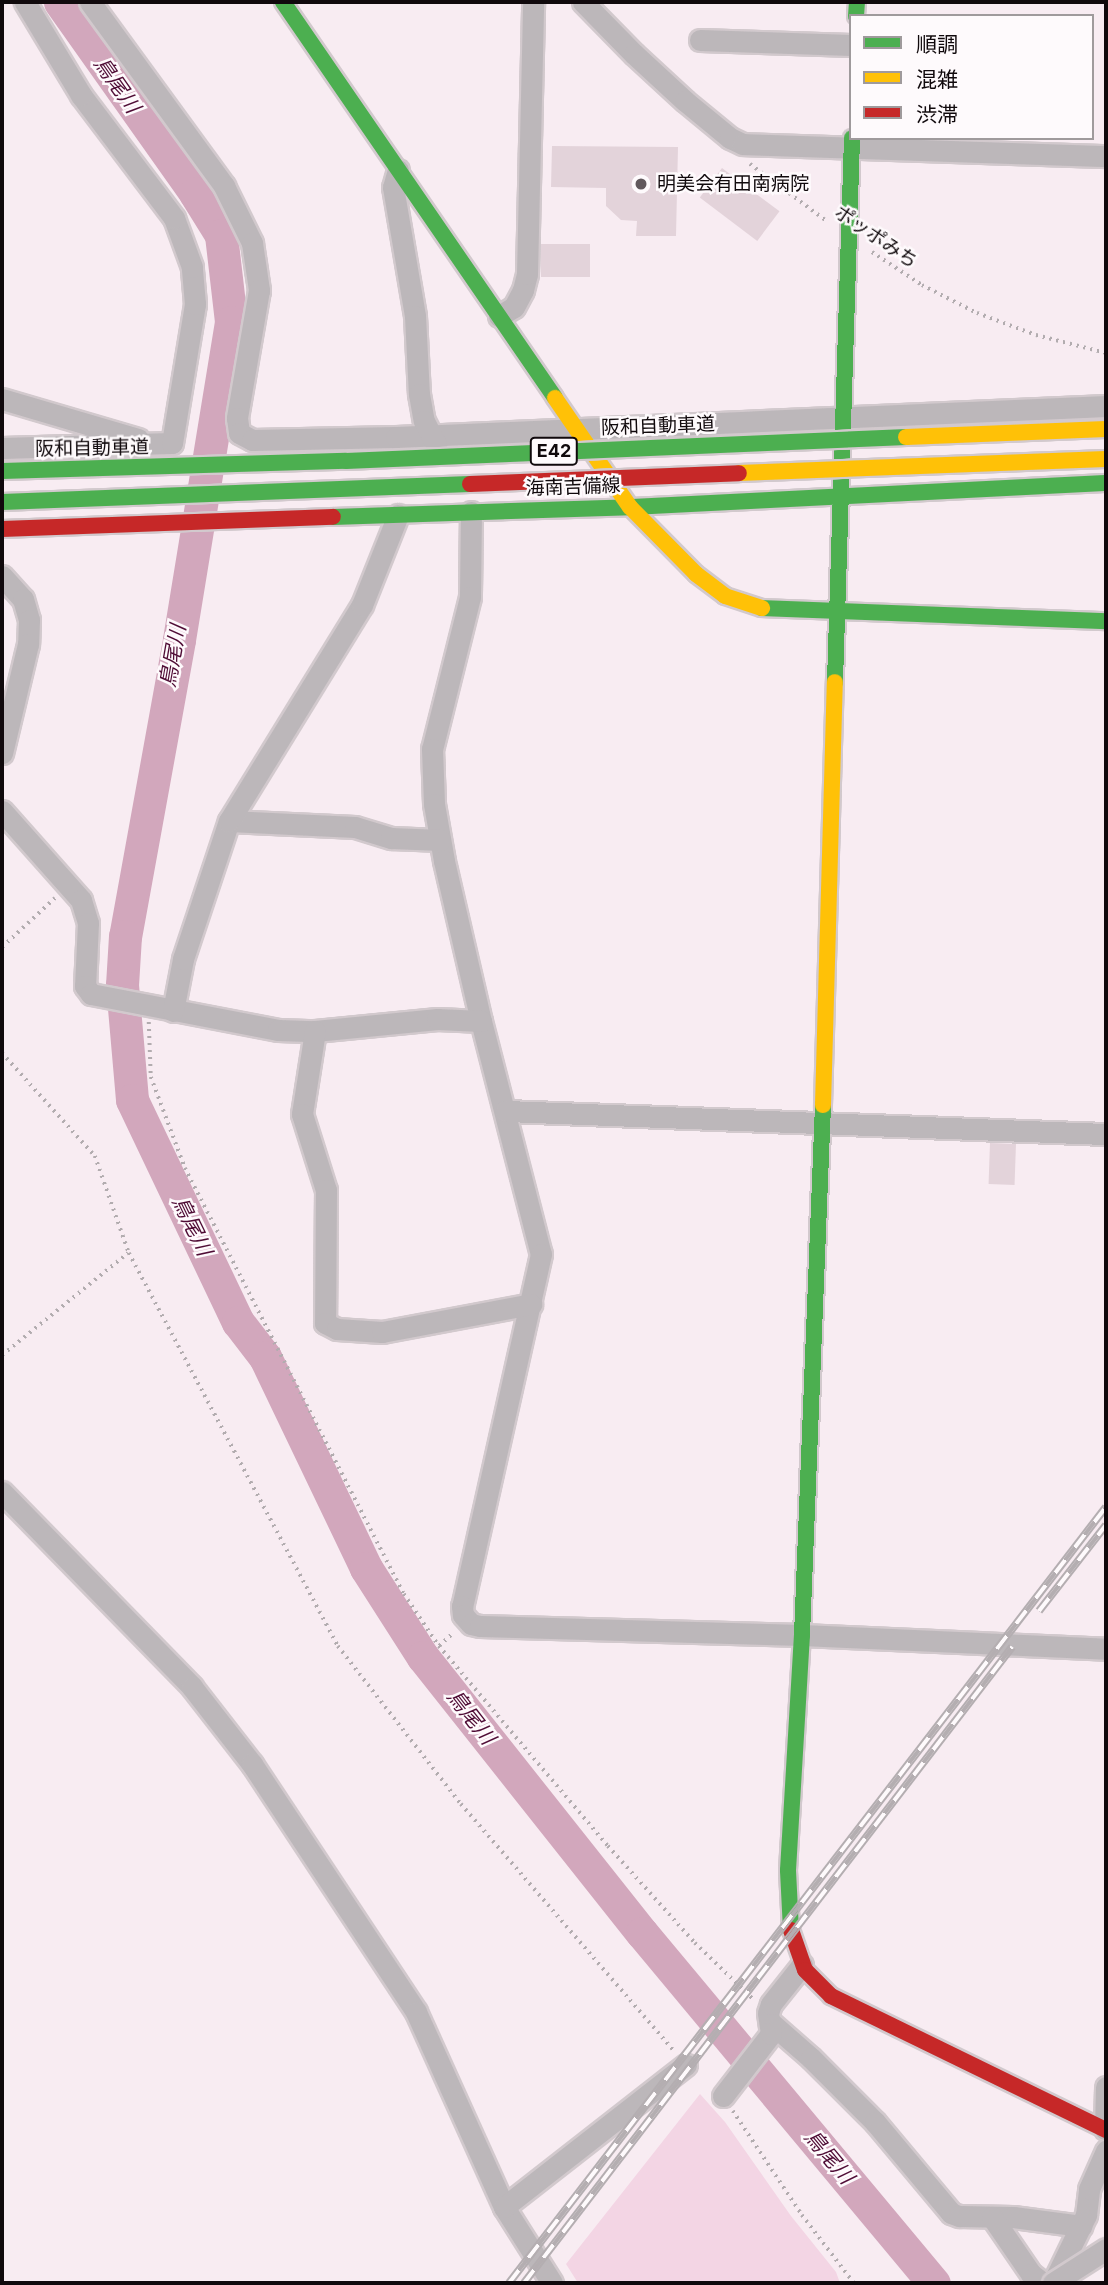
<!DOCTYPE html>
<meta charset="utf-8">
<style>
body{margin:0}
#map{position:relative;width:1108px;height:2285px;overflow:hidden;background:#f8ecf2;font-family:Inter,"Noto Sans JP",sans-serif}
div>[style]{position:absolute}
.green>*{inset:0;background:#f3d5e4}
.river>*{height:33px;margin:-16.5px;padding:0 16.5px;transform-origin:16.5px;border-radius:16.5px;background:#d2a7bc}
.building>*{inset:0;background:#e3d3da;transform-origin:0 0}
.path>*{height:3.5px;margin-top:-1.75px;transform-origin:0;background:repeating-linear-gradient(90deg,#b2acaf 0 2px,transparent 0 7px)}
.roads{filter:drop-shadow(2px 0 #d2c9cd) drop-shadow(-2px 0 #d2c9cd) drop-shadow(0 2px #d2c9cd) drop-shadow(0 -2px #d2c9cd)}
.street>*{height:21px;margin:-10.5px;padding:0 10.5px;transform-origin:10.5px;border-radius:10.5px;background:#bcb7ba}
.fast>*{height:16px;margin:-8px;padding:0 8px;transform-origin:8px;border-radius:8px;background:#4caf50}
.slow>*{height:16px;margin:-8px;padding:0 8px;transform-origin:8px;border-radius:8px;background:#ffc107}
.jam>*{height:16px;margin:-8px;padding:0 8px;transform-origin:8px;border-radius:8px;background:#c62828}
.rail>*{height:8px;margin-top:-4px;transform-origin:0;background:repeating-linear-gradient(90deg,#fefafc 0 16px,#b4aeb1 0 32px);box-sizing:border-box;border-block:2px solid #b4aeb1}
.bridges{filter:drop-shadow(2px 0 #d2c9cd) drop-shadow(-2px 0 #d2c9cd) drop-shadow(0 2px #d2c9cd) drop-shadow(0 -2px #d2c9cd)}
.street-bridge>*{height:21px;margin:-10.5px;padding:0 10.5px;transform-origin:10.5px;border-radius:10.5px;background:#bcb7ba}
.fast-bridge>*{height:16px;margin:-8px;padding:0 8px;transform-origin:8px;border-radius:8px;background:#4caf50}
.slow-bridge>*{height:16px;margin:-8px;padding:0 8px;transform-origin:8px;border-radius:8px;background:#ffc107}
.jam-bridge>*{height:16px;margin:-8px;padding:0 8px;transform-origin:8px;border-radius:8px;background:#c62828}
.dots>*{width:19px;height:19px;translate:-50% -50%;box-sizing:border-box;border:4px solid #fefafc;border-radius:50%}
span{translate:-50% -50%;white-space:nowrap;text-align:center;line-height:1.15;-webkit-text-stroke:5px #fefafc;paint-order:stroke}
.shield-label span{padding:2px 5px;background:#fefafc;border:2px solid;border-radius:5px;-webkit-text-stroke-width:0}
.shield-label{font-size:18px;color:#10090c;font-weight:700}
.poi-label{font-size:19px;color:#10090c}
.left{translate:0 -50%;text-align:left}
.street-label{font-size:19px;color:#10090c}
.water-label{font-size:21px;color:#4f0c35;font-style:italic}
.frame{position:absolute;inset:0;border:4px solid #10090c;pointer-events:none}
.legend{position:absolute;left:849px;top:14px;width:245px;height:126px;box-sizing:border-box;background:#fefafc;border:2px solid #9f9a9c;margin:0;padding:9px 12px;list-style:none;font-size:21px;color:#10090c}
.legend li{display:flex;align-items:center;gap:14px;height:35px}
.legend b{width:35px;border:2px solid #9f9a9c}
</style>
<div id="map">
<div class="green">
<i style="clip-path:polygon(700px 2094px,725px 2122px,791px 2216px,836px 2272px,840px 2283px,578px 2283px,566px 2264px)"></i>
</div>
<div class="river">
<i style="left:60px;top:2px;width:234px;rotate:54.7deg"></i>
<i style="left:195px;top:193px;width:49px;rotate:58.2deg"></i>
<i style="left:221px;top:235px;width:88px;rotate:83.4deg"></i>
<i style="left:231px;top:322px;width:322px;rotate:99.3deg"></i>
<i style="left:179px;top:640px;width:301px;rotate:100.3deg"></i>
<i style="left:125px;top:936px;width:49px;rotate:93.5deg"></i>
<i style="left:122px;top:985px;width:115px;rotate:85deg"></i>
<i style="left:132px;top:1100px;width:246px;rotate:64.5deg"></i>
<i style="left:238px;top:1322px;width:44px;rotate:52.4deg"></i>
<i style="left:265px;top:1357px;width:234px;rotate:64.4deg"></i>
<i style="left:366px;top:1568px;width:106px;rotate:57.4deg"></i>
<i style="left:423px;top:1657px;width:352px;rotate:51.6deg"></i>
<i style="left:642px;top:1933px;width:456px;rotate:50.2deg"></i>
</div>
<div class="building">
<i style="clip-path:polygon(552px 146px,678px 147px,676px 236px,636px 236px,637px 221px,621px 220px,606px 206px,606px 188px,551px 187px)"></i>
<i style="left:722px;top:168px;width:72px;height:37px;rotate:37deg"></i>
<i style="left:541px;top:244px;width:49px;height:33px"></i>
<i style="left:990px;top:1143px;width:26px;height:41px;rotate:2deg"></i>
</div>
<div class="path">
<i style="left:750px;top:164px;width:97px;rotate:36.6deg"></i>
<i style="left:872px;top:252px;width:60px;rotate:33.4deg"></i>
<i style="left:922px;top:285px;width:62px;rotate:27deg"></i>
<i style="left:977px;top:313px;width:63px;rotate:20.4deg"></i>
<i style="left:1036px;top:335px;width:72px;rotate:14.4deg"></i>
<i style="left:2px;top:947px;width:72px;rotate:-42.8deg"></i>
<i style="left:149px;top:1022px;width:55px;rotate:87.9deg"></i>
<i style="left:151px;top:1077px;width:97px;rotate:69.5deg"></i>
<i style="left:185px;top:1168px;width:479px;rotate:62.8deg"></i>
<i style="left:404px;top:1594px;width:63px;rotate:56.1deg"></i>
<i style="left:439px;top:1646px;width:262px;rotate:49.8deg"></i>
<i style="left:608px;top:1846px;width:130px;rotate:48.1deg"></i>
<i style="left:695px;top:1943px;width:82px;rotate:44deg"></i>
<i style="left:2px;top:1053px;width:139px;rotate:47.9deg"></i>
<i style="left:95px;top:1156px;width:103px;rotate:70.7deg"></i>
<i style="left:129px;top:1253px;width:445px;rotate:62deg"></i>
<i style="left:338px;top:1646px;width:200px;rotate:52.1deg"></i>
<i style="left:461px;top:1804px;width:326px;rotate:49.2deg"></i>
<i style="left:2px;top:1355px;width:162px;rotate:-39deg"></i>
<i style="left:439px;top:1646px;width:19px;rotate:-43deg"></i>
<i style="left:733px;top:2111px;width:125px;rotate:56.4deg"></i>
<i style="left:802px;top:2215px;width:86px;rotate:52.6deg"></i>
</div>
<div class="roads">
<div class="street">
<i style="left:90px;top:2px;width:228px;rotate:53.9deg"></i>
<i style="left:224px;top:186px;width:64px;rotate:63.8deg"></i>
<i style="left:252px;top:243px;width:48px;rotate:81.5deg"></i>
<i style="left:259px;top:290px;width:130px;rotate:99.8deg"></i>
<i style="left:237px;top:418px;width:15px;rotate:82deg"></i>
<i style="left:239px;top:433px;width:15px;rotate:28deg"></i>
<i style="left:252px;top:440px;width:144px;rotate:-1.2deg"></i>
<i style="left:396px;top:437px;width:711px;rotate:-2.5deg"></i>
<i style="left:583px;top:2px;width:73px;rotate:45.6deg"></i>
<i style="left:634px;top:54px;width:69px;rotate:42.7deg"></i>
<i style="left:685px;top:101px;width:58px;rotate:39.4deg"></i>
<i style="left:730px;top:138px;width:14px;rotate:25deg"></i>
<i style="left:743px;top:144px;width:363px;rotate:1.9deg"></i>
<i style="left:700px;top:40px;width:151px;rotate:1.9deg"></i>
<i style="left:398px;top:170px;width:18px;rotate:106deg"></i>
<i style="left:393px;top:187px;width:131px;rotate:80.3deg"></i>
<i style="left:415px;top:316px;width:78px;rotate:87.1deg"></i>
<i style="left:419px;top:394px;width:27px;rotate:80deg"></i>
<i style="left:424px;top:421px;width:27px;rotate:63deg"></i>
<i style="left:499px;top:316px;width:17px;rotate:-31deg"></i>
<i style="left:514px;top:307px;width:19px;rotate:-62deg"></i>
<i style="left:523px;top:290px;width:16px;rotate:-76deg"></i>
<i style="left:527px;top:274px;width:272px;rotate:-88.7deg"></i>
<i style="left:2px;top:399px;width:142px;rotate:16.4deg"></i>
<i style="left:2px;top:448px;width:170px;rotate:-1.7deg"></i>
<i style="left:172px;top:443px;width:141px;rotate:-80.6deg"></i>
<i style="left:195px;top:304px;width:37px;rotate:-95deg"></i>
<i style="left:192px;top:267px;width:52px;rotate:-110.2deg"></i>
<i style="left:174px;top:218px;width:154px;rotate:-127.1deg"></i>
<i style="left:81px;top:95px;width:109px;rotate:-121.1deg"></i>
<i style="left:471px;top:512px;width:85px;rotate:90.7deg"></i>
<i style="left:470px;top:597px;width:157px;rotate:104deg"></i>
<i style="left:432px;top:749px;width:55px;rotate:87.9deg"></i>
<i style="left:434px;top:804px;width:58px;rotate:80deg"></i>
<i style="left:444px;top:861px;width:164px;rotate:77deg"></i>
<i style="left:481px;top:1021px;width:241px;rotate:75.6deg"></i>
<i style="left:541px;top:1254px;width:361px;rotate:102.6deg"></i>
<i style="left:462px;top:1606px;width:9px;rotate:84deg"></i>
<i style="left:463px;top:1615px;width:12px;rotate:48deg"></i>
<i style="left:471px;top:1624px;width:9px;rotate:13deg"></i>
<i style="left:480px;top:1626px;width:322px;rotate:1.6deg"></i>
<i style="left:802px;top:1635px;width:304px;rotate:2.6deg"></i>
<i style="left:2px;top:576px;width:31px;rotate:48deg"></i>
<i style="left:23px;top:599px;width:22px;rotate:74deg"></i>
<i style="left:29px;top:620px;width:24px;rotate:92deg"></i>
<i style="left:28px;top:644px;width:112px;rotate:103.4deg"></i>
<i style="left:2px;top:811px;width:119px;rotate:48.4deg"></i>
<i style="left:81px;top:900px;width:24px;rotate:73deg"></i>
<i style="left:88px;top:923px;width:63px;rotate:92.7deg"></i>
<i style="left:85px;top:986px;width:10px;rotate:53deg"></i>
<i style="left:91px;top:994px;width:190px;rotate:10.9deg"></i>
<i style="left:278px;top:1030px;width:37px;rotate:2deg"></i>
<i style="left:315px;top:1031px;width:123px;rotate:-5.6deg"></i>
<i style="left:437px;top:1019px;width:44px;rotate:2.6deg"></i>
<i style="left:229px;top:821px;width:126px;rotate:2.7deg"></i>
<i style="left:355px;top:827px;width:38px;rotate:17deg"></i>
<i style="left:391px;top:838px;width:49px;rotate:2.3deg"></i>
<i style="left:173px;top:1011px;width:53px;rotate:-79.1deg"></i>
<i style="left:183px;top:959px;width:145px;rotate:-71.6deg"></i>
<i style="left:229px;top:821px;width:254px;rotate:-58.4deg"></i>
<i style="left:362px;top:605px;width:97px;rotate:-68.2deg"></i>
<i style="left:315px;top:1031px;width:84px;rotate:98.9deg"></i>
<i style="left:302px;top:1114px;width:80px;rotate:72.5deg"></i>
<i style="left:326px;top:1190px;width:133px;rotate:90.4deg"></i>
<i style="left:325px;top:1323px;width:13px;rotate:27deg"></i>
<i style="left:337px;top:1329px;width:45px;rotate:3.8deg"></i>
<i style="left:382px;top:1332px;width:152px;rotate:-10.6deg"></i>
<i style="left:506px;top:1111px;width:600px;rotate:2.2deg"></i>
<i style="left:2px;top:1492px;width:272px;rotate:45.7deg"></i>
<i style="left:192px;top:1687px;width:98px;rotate:52.1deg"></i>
<i style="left:252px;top:1764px;width:297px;rotate:56.5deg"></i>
<i style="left:416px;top:2012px;width:214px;rotate:65.7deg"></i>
<i style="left:504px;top:2207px;width:90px;rotate:57.7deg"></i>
<i style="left:771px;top:2023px;width:53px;rotate:41.2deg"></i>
<i style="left:811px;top:2058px;width:91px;rotate:45deg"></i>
<i style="left:875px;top:2122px;width:119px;rotate:50.1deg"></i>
<i style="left:951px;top:2213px;width:9px;rotate:21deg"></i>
<i style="left:959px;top:2216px;width:54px;rotate:1.1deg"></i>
<i style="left:1013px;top:2217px;width:69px;rotate:7.5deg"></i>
<i style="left:723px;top:2096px;width:78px;rotate:-52.3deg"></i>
<i style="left:771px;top:2034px;width:21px;rotate:-98deg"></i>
<i style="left:768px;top:2013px;width:9px;rotate:-72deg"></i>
<i style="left:771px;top:2004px;width:50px;rotate:-51.5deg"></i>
<i style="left:1105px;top:2129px;width:42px;rotate:-88.6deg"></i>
<i style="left:504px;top:2207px;width:231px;rotate:-38deg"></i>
<i style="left:992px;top:2217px;width:69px;rotate:55.6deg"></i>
<i style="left:1031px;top:2274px;width:15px;rotate:37deg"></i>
<i style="left:1053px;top:2283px;width:76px;rotate:-64.1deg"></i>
<i style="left:1086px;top:2215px;width:26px;rotate:-83deg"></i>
<i style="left:1089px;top:2189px;width:42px;rotate:-65.9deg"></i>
</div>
<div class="fast">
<i style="left:283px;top:2px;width:480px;rotate:55.5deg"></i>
<i style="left:856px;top:16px;width:14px;rotate:-86deg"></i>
<i style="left:333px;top:517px;width:297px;rotate:-1.9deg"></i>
<i style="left:630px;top:507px;width:477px;rotate:-2.9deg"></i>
<i style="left:762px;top:608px;width:344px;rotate:2.2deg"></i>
<i style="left:835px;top:682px;width:544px;rotate:-88.21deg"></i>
<i style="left:791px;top:1930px;width:60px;rotate:-92.9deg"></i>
<i style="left:788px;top:1870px;width:235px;rotate:-86.6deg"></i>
<i style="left:802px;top:1635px;width:530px;rotate:-87.73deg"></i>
</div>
<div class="slow">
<i style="left:555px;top:398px;width:132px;rotate:55.5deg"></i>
<i style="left:630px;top:507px;width:94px;rotate:45.4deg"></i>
<i style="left:696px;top:574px;width:36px;rotate:37deg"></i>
<i style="left:725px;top:596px;width:39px;rotate:18deg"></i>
<i style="left:823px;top:1105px;width:423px;rotate:-88.4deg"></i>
</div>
<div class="jam">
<i style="left:2px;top:529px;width:331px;rotate:-2.1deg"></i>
<i style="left:791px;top:1930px;width:42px;rotate:70.7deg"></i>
<i style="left:805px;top:1970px;width:37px;rotate:45deg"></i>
<i style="left:831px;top:1996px;width:306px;rotate:26deg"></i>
</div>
</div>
<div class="rail">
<i style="left:1039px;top:1611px;width:109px;rotate:-52.1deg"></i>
<i style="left:509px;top:2283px;width:979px;rotate:-52.43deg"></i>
<i style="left:524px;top:2283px;width:802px;rotate:-52.5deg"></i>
</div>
<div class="bridges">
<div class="street-bridge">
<i style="left:1053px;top:2283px;width:63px;rotate:-32.7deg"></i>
</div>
<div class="fast-bridge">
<i style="left:2px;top:471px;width:344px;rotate:-1.7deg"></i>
<i style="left:346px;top:461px;width:561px;rotate:-2.45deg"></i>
<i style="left:2px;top:502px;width:468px;rotate:-2.2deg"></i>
</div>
<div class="slow-bridge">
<i style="left:906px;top:437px;width:200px;rotate:-2.3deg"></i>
<i style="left:739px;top:473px;width:367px;rotate:-2.2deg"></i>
</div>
<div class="jam-bridge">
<i style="left:470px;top:484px;width:269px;rotate:-2.3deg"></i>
</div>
</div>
<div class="dots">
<i style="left:641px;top:184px;background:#61585c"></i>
</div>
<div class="shield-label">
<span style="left:554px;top:451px">E42</span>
</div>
<div class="poi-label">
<span class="left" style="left:657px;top:184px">明美会有田南病院</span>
</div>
<div class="street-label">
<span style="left:876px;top:237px;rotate:34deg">ポッポみち</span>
<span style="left:658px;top:426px;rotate:-2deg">阪和自動車道</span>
<span style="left:92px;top:448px;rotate:-1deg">阪和自動車道</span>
<span style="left:573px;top:487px;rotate:-2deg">海南吉備線</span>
</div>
<div class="water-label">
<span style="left:117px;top:85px;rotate:55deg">鳥尾川</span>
<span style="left:173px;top:656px;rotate:-80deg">鳥尾川</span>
<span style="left:192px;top:1226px;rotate:64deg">鳥尾川</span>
<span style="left:471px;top:1717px;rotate:52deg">鳥尾川</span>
<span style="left:829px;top:2157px;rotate:50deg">鳥尾川</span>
</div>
<div class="frame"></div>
<ul class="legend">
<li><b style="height:9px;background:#4caf50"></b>順調</li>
<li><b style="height:9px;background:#ffc107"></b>混雑</li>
<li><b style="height:9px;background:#c62828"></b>渋滞</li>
</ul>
</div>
